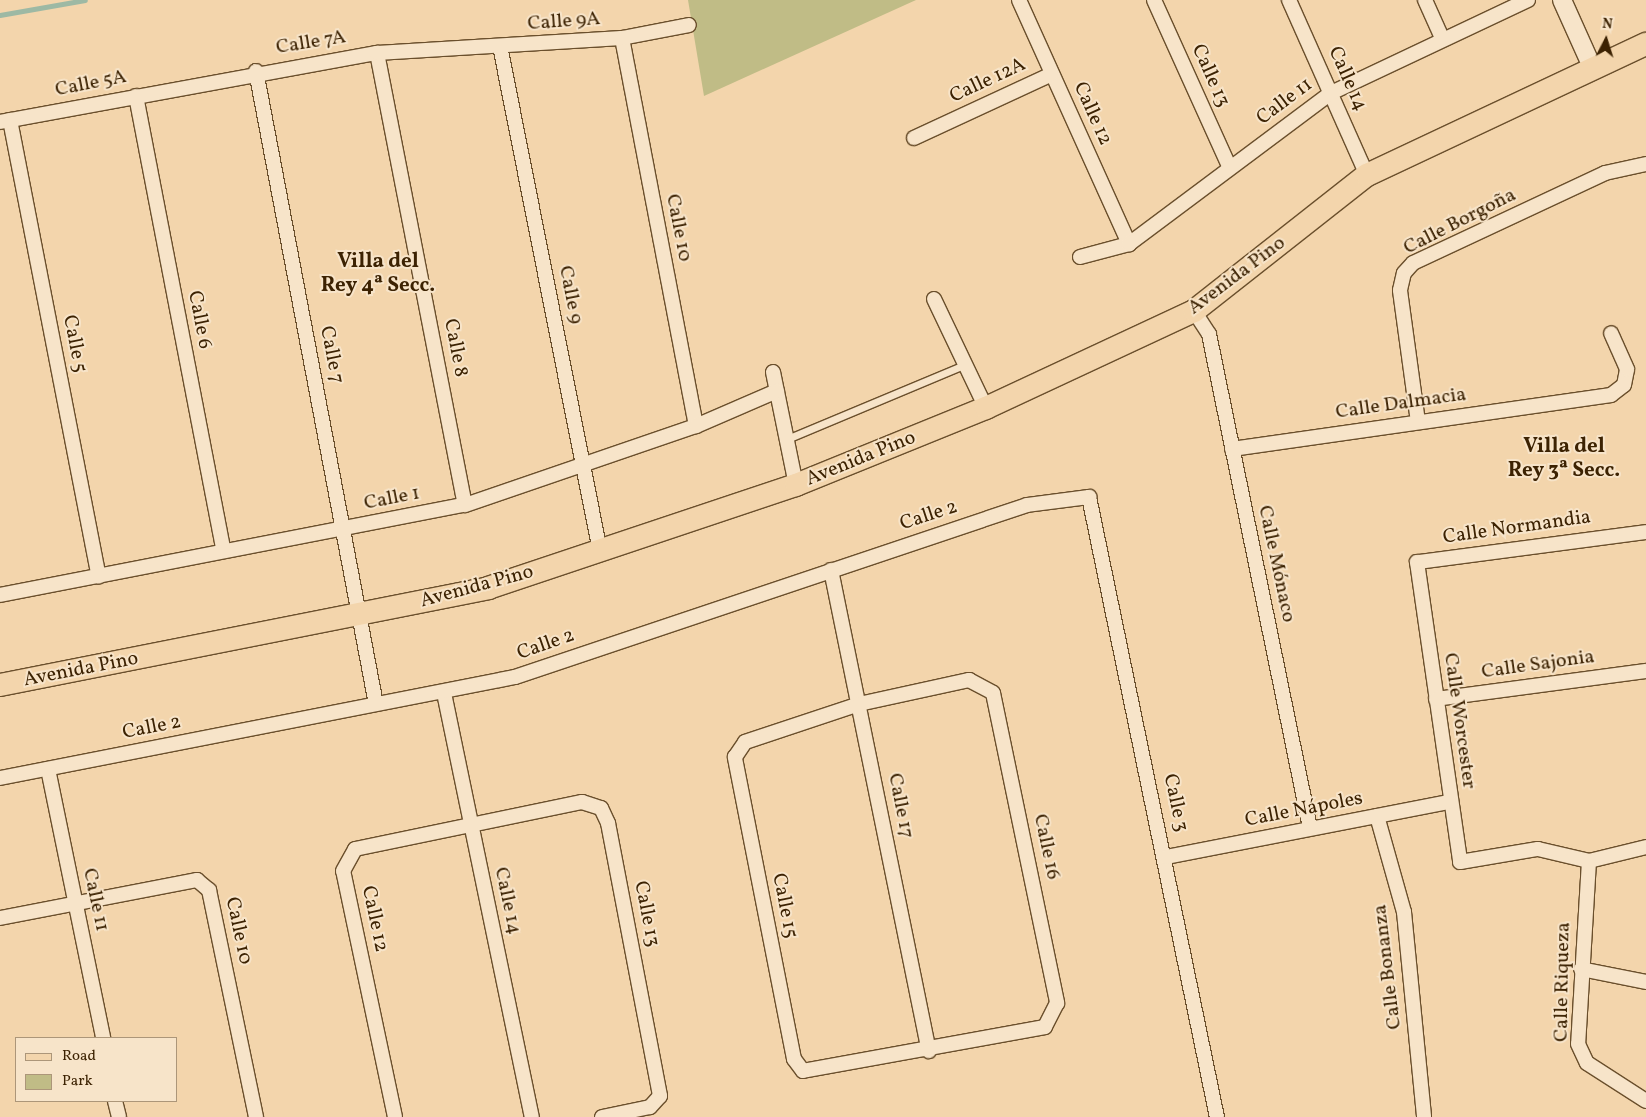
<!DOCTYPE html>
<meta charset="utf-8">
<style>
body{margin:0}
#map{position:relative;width:1646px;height:1117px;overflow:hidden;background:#f3d5ac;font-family:Vollkorn,serif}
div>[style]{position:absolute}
.green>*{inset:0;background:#c0bc86}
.stream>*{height:4.5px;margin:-2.25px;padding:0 2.25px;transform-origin:2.25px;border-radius:2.25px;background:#9db9a4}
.roads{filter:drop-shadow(1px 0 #6a4f2c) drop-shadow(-1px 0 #6a4f2c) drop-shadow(0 1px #6a4f2c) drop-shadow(0 -1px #6a4f2c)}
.service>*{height:7px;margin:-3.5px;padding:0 3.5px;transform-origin:3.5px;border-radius:3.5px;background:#f7e4c9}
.minor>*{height:14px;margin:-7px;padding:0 7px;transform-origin:7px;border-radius:7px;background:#f7e4c9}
.tertiary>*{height:18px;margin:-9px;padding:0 9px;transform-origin:9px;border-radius:9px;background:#f7e4c9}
.primary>*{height:22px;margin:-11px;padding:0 11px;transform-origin:11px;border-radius:11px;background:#f3d5ac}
span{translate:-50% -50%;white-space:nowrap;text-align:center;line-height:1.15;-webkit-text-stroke:4px #f7e4c9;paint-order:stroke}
.street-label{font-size:20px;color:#3c2202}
.neighbourhood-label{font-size:21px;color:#3c2202;font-weight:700}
.legend{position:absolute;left:15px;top:1037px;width:162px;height:65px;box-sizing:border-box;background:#f7e4c9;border:1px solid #ac9679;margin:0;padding:6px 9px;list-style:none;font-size:15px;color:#3c2202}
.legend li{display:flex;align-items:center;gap:10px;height:25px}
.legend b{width:25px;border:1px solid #ac9679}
.north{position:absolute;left:1581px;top:15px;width:50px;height:50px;-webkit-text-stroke:4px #f7e4c9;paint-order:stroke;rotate:5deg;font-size:14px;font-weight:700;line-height:20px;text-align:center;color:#3c2202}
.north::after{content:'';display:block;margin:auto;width:18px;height:22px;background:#3c2202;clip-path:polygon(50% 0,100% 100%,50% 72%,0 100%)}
</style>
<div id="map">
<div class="green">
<i style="clip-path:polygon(688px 0,916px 0,704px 96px)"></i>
</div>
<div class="stream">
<i style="left:0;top:15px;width:86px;rotate:-10deg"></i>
</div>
<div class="roads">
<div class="service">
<i style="left:787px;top:439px;width:194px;rotate:-22.7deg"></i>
</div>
<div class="minor">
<i style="left:1019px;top:0;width:268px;rotate:65.7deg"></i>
<i style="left:1154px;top:0;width:184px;rotate:65.7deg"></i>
<i style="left:1289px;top:0;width:192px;rotate:66deg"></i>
<i style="left:1425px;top:0;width:42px;rotate:65.9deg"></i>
<i style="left:622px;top:38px;width:395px;rotate:79.2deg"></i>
<i style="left:500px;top:46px;width:515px;rotate:78.8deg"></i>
<i style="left:377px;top:53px;width:460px;rotate:79deg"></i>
<i style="left:256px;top:71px;width:644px;rotate:79.27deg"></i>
<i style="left:136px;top:96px;width:463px;rotate:79.1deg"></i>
<i style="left:10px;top:120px;width:465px;rotate:79deg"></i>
<i style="left:0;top:122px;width:383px;rotate:-10.4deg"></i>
<i style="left:377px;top:53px;width:245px;rotate:-3.5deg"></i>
<i style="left:622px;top:38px;width:68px;rotate:-11deg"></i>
<i style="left:914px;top:138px;width:152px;rotate:-24.9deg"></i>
<i style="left:1080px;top:257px;width:51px;rotate:-14.9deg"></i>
<i style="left:1129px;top:244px;width:252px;rotate:-36.8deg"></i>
<i style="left:1331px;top:93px;width:218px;rotate:-25.3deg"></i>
<i style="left:934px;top:299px;width:121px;rotate:64.5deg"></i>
<i style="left:1194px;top:311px;width:27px;rotate:57deg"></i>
<i style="left:1209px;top:334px;width:504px;rotate:78.44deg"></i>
<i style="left:773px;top:372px;width:115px;rotate:78.5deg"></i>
<i style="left:1418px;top:422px;width:133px;rotate:-97.8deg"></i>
<i style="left:1400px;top:290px;width:17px;rotate:-77deg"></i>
<i style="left:1404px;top:273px;width:13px;rotate:-48deg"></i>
<i style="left:1413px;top:263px;width:212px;rotate:-25.1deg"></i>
<i style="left:1605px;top:173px;width:42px;rotate:-12.4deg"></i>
<i style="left:1232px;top:449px;width:383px;rotate:-8.1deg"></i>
<i style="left:1611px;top:395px;width:16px;rotate:-38deg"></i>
<i style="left:1624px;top:385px;width:16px;rotate:-79deg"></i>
<i style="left:1627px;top:369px;width:39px;rotate:-114deg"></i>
<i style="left:1646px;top:532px;width:231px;rotate:172.5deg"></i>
<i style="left:1417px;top:562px;width:303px;rotate:81.8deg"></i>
<i style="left:1460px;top:862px;width:79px;rotate:-9.5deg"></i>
<i style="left:1538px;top:849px;width:52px;rotate:13.2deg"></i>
<i style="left:1589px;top:861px;width:59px;rotate:-13.8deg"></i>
<i style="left:831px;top:570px;width:491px;rotate:78.5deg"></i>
<i style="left:0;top:595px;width:474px;rotate:-11deg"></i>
<i style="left:465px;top:505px;width:244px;rotate:-18.9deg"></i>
<i style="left:696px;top:426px;width:88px;rotate:-23.4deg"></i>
<i style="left:969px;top:680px;width:27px;rotate:28deg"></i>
<i style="left:993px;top:693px;width:317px;rotate:78.3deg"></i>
<i style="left:1057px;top:1003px;width:27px;rotate:117deg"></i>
<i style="left:1045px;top:1027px;width:246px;rotate:169.7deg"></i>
<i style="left:803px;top:1071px;width:15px;rotate:-127deg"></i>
<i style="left:794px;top:1059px;width:308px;rotate:-101.1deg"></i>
<i style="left:735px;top:757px;width:18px;rotate:-56deg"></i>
<i style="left:745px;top:742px;width:120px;rotate:-18.4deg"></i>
<i style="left:859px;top:704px;width:113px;rotate:-12.3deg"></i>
<i style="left:444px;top:693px;width:433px;rotate:78.3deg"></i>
<i style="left:1436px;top:699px;width:212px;rotate:-7.6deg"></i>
<i style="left:48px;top:769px;width:275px;rotate:78.4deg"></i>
<i style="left:0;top:778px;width:525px;rotate:-11.1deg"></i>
<i style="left:515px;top:677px;width:540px;rotate:-18.57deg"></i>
<i style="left:1027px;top:505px;width:63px;rotate:-7.4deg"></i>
<i style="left:1089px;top:497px;width:633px;rotate:78.34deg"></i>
<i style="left:1377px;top:816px;width:100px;rotate:74.3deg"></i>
<i style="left:1404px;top:912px;width:206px;rotate:84.4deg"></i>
<i style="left:1166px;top:857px;width:288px;rotate:-11deg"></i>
<i style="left:1589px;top:861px;width:183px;rotate:93.4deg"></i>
<i style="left:1578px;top:1044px;width:21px;rotate:65deg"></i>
<i style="left:1587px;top:1063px;width:70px;rotate:32.8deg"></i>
<i style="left:0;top:918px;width:201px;rotate:-10.9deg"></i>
<i style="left:197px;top:880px;width:16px;rotate:40deg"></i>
<i style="left:209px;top:890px;width:232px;rotate:78.3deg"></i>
<i style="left:1581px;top:969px;width:66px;rotate:11.3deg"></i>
<i style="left:115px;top:1101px;width:16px;rotate:76deg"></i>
<i style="left:395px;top:1117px;width:251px;rotate:-101.9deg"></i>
<i style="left:343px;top:871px;width:25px;rotate:-61deg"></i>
<i style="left:355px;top:849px;width:232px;rotate:-11.7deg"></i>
<i style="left:582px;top:802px;width:20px;rotate:18deg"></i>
<i style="left:601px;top:808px;width:17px;rotate:65deg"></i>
<i style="left:608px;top:823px;width:278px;rotate:79.2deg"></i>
<i style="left:660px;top:1096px;width:15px;rotate:132deg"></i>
<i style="left:650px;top:1107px;width:49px;rotate:168.2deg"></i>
</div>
<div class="tertiary">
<i style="left:1562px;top:0;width:76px;rotate:65.8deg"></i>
</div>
<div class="primary">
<i style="left:0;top:685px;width:498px;rotate:-11.2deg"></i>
<i style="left:488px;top:588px;width:325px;rotate:-18.5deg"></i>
<i style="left:796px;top:485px;width:205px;rotate:-22.1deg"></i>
<i style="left:986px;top:408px;width:230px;rotate:-25deg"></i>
<i style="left:1194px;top:311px;width:220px;rotate:-38.2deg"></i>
<i style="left:1367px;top:175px;width:308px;rotate:-25.2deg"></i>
</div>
</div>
<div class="street-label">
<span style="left:564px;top:22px;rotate:-4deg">Calle 9A</span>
<span style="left:311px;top:43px;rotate:-9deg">Calle 7A</span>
<span style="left:1210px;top:76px;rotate:66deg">Calle 13</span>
<span style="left:1347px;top:79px;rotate:66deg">Calle 14</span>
<span style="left:988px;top:81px;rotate:-25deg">Calle 12A</span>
<span style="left:91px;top:84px;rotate:-11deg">Calle 5A</span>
<span style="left:1285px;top:102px;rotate:-37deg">Calle 11</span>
<span style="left:1092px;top:114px;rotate:66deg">Calle 12</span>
<span style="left:1460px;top:222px;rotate:-27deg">Calle Borgoña</span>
<span style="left:678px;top:228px;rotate:79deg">Calle 10</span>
<span style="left:1237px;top:276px;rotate:-37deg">Avenida Pino</span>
<span style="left:570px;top:295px;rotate:79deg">Calle 9</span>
<span style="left:199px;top:320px;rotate:79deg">Calle 6</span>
<span style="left:74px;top:344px;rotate:79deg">Calle 5</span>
<span style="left:455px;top:348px;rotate:79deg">Calle 8</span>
<span style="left:331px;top:355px;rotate:79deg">Calle 7</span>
<span style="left:1401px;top:404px;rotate:-8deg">Calle Dalmacia</span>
<span style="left:861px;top:459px;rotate:-22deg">Avenida Pino</span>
<span style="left:392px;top:499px;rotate:-11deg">Calle 1</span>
<span style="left:929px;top:516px;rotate:-18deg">Calle 2</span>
<span style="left:1517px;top:528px;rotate:-8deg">Calle Normandia</span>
<span style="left:1276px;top:564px;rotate:78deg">Calle Mónaco</span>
<span style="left:477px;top:587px;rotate:-15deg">Avenida Pino</span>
<span style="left:546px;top:645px;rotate:-19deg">Calle 2</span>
<span style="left:1538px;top:665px;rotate:-8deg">Calle Sajonia</span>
<span style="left:81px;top:670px;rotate:-11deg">Avenida Pino</span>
<span style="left:1459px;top:721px;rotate:82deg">Calle Worcester</span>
<span style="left:152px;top:728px;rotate:-11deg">Calle 2</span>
<span style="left:1175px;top:803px;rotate:78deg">Calle 3</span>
<span style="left:900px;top:806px;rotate:79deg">Calle 17</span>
<span style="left:1304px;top:810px;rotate:-11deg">Calle Nápoles</span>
<span style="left:1046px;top:847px;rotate:78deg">Calle 16</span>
<span style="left:95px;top:900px;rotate:78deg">Calle 11</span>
<span style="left:507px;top:901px;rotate:78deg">Calle 14</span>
<span style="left:784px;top:906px;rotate:79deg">Calle 15</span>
<span style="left:646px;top:914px;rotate:79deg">Calle 13</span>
<span style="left:374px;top:919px;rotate:78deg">Calle 12</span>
<span style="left:238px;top:931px;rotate:78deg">Calle 10</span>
<span style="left:1388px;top:967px;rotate:-97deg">Calle Bonanza</span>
<span style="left:1563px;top:982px;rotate:-89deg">Calle Riqueza</span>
</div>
<div class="neighbourhood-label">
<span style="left:378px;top:274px">Villa del<br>Rey 4ª Secc.</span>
<span style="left:1564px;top:459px">Villa del<br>Rey 3ª Secc.</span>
</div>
<ul class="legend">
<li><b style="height:6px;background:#f3d5ac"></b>Road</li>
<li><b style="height:14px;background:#c0bc86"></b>Park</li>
</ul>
<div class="north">N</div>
</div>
